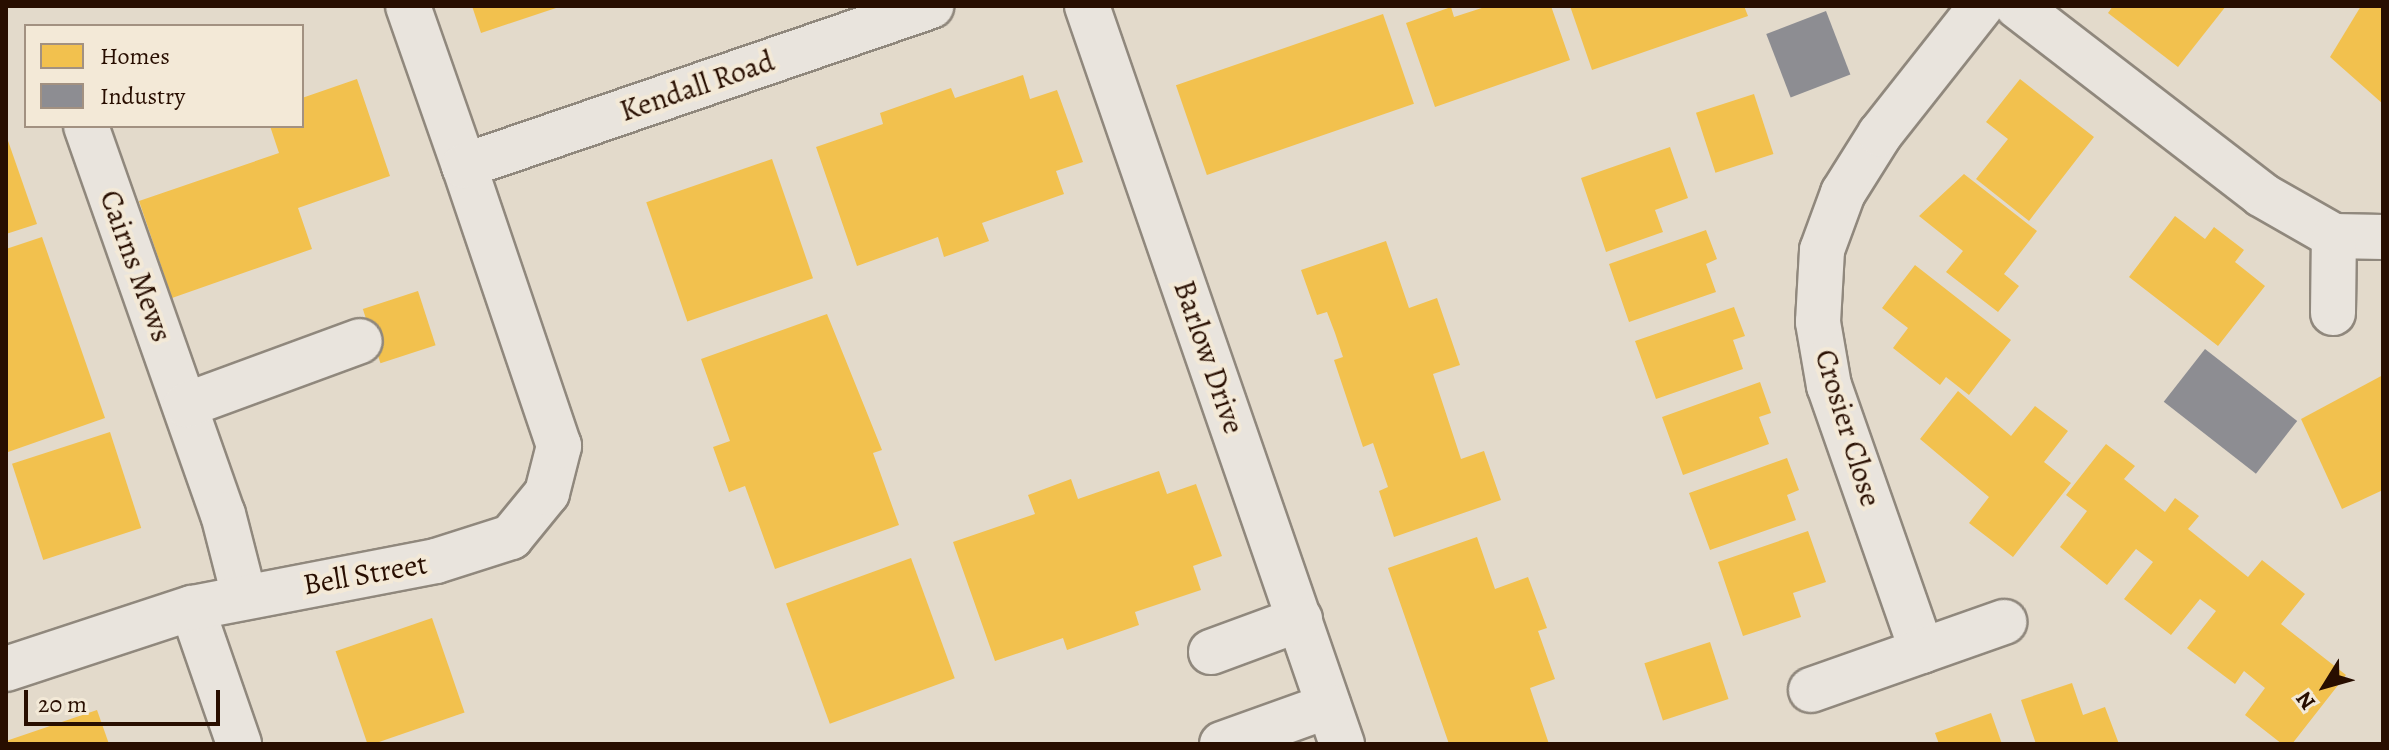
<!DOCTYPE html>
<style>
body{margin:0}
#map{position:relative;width:2389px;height:750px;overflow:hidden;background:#e3dacb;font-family:Alegreya,serif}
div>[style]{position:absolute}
.homes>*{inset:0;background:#f2c14e;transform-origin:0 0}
.industry>*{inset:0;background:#8d8d92;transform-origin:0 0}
.roads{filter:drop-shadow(2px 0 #90887d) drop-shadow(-2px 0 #90887d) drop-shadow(0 2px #90887d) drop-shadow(0 -2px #90887d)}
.minor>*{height:44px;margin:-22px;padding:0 22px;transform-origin:22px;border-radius:22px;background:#e9e4dd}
span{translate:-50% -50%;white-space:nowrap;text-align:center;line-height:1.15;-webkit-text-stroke:8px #f3e9d7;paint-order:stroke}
.street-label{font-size:30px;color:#280e00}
.frame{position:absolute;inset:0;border:8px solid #280e00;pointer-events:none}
.legend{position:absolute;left:24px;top:24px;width:280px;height:104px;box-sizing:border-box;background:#f3e9d7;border:2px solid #a29181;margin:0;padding:10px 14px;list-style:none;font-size:24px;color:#280e00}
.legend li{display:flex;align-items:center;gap:16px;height:40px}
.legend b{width:40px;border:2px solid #a29181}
.north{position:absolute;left:2285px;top:646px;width:80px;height:80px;-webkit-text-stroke:6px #f3e9d7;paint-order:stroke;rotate:233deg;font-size:22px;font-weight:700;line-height:32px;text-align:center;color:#280e00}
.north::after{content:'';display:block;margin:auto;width:28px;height:36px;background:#280e00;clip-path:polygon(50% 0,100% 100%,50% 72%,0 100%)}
.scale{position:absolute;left:24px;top:690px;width:196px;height:36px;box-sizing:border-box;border:4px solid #280e00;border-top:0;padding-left:10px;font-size:24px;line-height:28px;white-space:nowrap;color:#280e00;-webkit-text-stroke:6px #f3e9d7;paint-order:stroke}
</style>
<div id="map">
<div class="homes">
<i style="clip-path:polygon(472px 6px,559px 6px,559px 7px,481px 33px)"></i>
<i style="clip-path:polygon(1488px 6px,1551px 6px,1570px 60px,1435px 107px,1406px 23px,1451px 7px,1454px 17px)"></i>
<i style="clip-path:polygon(1570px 6px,1744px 6px,1748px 16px,1592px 70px)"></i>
<i style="clip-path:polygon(2113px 6px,2226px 6px,2178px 67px,2108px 13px)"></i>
<i style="clip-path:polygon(2361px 6px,2383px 6px,2383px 104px,2330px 57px)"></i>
<i style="left:1383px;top:14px;width:95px;height:219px;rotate:71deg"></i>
<i style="clip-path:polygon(1023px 75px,1030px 99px,1057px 90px,1083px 162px,1056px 171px,1064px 194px,982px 223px,989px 241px,944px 257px,938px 237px,857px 266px,816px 147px,883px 124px,880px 113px,951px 88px,955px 98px)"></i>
<i style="clip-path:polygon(357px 79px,390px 176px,298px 208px,312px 249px,172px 298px,139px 201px,279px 153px,270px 126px,302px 126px,302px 98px)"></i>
<i style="clip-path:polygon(2020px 79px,2094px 137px,2029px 221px,1976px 179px,2008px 139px,1986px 122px)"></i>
<i style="left:1754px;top:94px;width:63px;height:61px;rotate:72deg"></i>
<i style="clip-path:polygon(6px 135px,37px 224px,6px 234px)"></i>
<i style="clip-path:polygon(1670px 147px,1688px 198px,1655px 210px,1663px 232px,1606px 252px,1581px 178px)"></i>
<i style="left:772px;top:159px;width:126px;height:133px;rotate:71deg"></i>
<i style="clip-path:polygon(1964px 174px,2037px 231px,2004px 274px,2019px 286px,1998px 312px,1946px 272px,1963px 251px,1919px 216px)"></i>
<i style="clip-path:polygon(2175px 216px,2205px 239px,2214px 227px,2244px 250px,2235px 262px,2265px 286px,2218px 346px,2129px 277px)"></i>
<i style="clip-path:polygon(1706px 230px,1717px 259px,1706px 264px,1716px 292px,1629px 322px,1609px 264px)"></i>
<i style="clip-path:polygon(42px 237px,105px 418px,8px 452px,6px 249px)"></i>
<i style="clip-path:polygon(1386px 241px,1409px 308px,1437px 298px,1460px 365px,1433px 374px,1461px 459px,1484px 451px,1501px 500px,1394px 537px,1379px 491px,1388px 487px,1373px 443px,1363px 447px,1334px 360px,1343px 357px,1335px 333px,1327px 312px,1317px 315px,1301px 270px)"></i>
<i style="clip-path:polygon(1915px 265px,2011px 340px,1969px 395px,1946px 377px,1940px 385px,1893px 348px,1908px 328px,1882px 308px)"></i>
<i style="left:418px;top:291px;width:57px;height:58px;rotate:72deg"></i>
<i style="clip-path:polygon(1734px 307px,1745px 336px,1733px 340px,1743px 369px,1656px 399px,1635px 341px)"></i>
<i style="clip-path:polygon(827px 314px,882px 450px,873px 453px,899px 525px,775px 569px,745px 486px,729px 492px,713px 447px,730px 441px,701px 359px)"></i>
<i style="clip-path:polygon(2383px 375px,2383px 490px,2342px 509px,2301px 419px)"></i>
<i style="clip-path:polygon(1760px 382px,1771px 413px,1759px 417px,1769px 444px,1683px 475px,1662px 417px)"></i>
<i style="clip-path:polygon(1958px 391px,2011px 436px,2035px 406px,2068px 431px,2044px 462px,2071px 483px,2013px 557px,1969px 523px,1989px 497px,1920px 439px)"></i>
<i style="left:110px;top:432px;width:101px;height:103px;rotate:72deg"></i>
<i style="clip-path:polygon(2106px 444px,2135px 466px,2124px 479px,2165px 512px,2175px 498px,2199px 516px,2188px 529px,2248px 577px,2262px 560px,2305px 594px,2281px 624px,2346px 675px,2292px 744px,2282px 744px,2245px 715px,2265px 688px,2244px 671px,2235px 684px,2187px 648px,2216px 611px,2200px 599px,2171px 635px,2124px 599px,2153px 562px,2136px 549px,2107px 585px,2060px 547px,2087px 511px,2066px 495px)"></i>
<i style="clip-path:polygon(1787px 458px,1799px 490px,1787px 495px,1796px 520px,1710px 550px,1689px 493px)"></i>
<i style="clip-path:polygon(1159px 471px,1167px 494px,1196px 484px,1222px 556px,1193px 566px,1201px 590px,1135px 612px,1139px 625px,1067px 650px,1063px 638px,995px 661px,953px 542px,1035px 514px,1028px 495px,1071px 479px,1078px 499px)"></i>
<i style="clip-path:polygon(1808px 531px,1826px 582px,1793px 593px,1801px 617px,1743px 636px,1718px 562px)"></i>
<i style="clip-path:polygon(1477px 537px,1495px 589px,1528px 577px,1547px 628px,1538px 631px,1555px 679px,1530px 688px,1549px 744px,1449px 744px,1388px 568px)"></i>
<i style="left:911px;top:558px;width:128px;height:133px;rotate:70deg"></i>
<i style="left:432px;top:618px;width:100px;height:102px;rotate:71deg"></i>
<i style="left:1710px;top:642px;width:60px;height:69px;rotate:72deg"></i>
<i style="clip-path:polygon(2072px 683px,2083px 715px,2105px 707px,2119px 744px,2036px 744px,2021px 700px)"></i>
<i style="clip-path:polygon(97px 710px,109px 744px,6px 744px,6px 741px)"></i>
<i style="clip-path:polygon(1991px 713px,2002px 744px,1939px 744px,1935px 733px)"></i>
</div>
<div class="industry">
<i style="left:1826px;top:11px;width:68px;height:64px;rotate:69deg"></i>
<i style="left:2205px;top:349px;width:117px;height:67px;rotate:38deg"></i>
</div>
<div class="roads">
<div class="minor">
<i style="left:408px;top:6px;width:170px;rotate:70.7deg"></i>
<i style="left:1087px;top:6px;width:781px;rotate:70.94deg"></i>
<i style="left:2017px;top:6px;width:309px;rotate:37.6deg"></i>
<i style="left:2262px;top:195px;width:83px;rotate:29.7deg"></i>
<i style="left:2334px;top:236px;width:49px;rotate:1.2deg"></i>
<i style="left:86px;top:126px;width:411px;rotate:70.6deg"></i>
<i style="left:223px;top:514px;width:85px;rotate:75.6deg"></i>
<i style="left:2333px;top:313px;width:77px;rotate:-89.3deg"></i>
<i style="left:186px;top:405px;width:185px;rotate:-20.2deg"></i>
<i style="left:192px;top:608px;width:144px;rotate:70.9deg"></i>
<i style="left:1922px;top:651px;width:281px;rotate:-109.3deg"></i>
<i style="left:1829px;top:386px;width:65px;rotate:-99.8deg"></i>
<i style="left:1818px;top:322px;width:72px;rotate:-86.8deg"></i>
<i style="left:1822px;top:250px;width:61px;rotate:-69.8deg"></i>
<i style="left:1843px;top:193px;width:70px;rotate:-57.9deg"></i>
<i style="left:1880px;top:134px;width:163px;rotate:-51.7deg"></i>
<i style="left:1211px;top:652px;width:95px;rotate:-20.3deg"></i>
<i style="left:6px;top:669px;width:196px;rotate:-18.2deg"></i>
<i style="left:192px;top:608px;width:248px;rotate:-10.9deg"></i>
<i style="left:436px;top:561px;width:79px;rotate:-17.7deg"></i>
<i style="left:511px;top:537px;width:57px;rotate:-50.7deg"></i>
<i style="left:547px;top:493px;width:49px;rotate:-75.7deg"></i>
<i style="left:559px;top:446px;width:296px;rotate:-108.7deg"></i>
<i style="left:464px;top:166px;width:494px;rotate:-18.9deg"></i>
<i style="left:1811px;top:690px;width:205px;rotate:-19.4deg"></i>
<i style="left:1222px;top:744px;width:113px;rotate:-19.7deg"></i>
</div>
</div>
<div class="street-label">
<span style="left:697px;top:86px;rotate:-19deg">Kendall Road</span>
<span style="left:136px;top:266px;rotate:70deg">Cairns Mews</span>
<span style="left:1209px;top:357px;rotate:71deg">Barlow Drive</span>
<span style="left:1848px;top:428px;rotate:73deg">Crosier Close</span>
<span style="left:365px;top:574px;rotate:-10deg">Bell Street</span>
</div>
<div class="frame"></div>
<ul class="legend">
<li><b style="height:22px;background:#f2c14e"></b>Homes</li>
<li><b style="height:22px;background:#8d8d92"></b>Industry</li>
</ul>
<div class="north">N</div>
<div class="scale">20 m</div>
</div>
